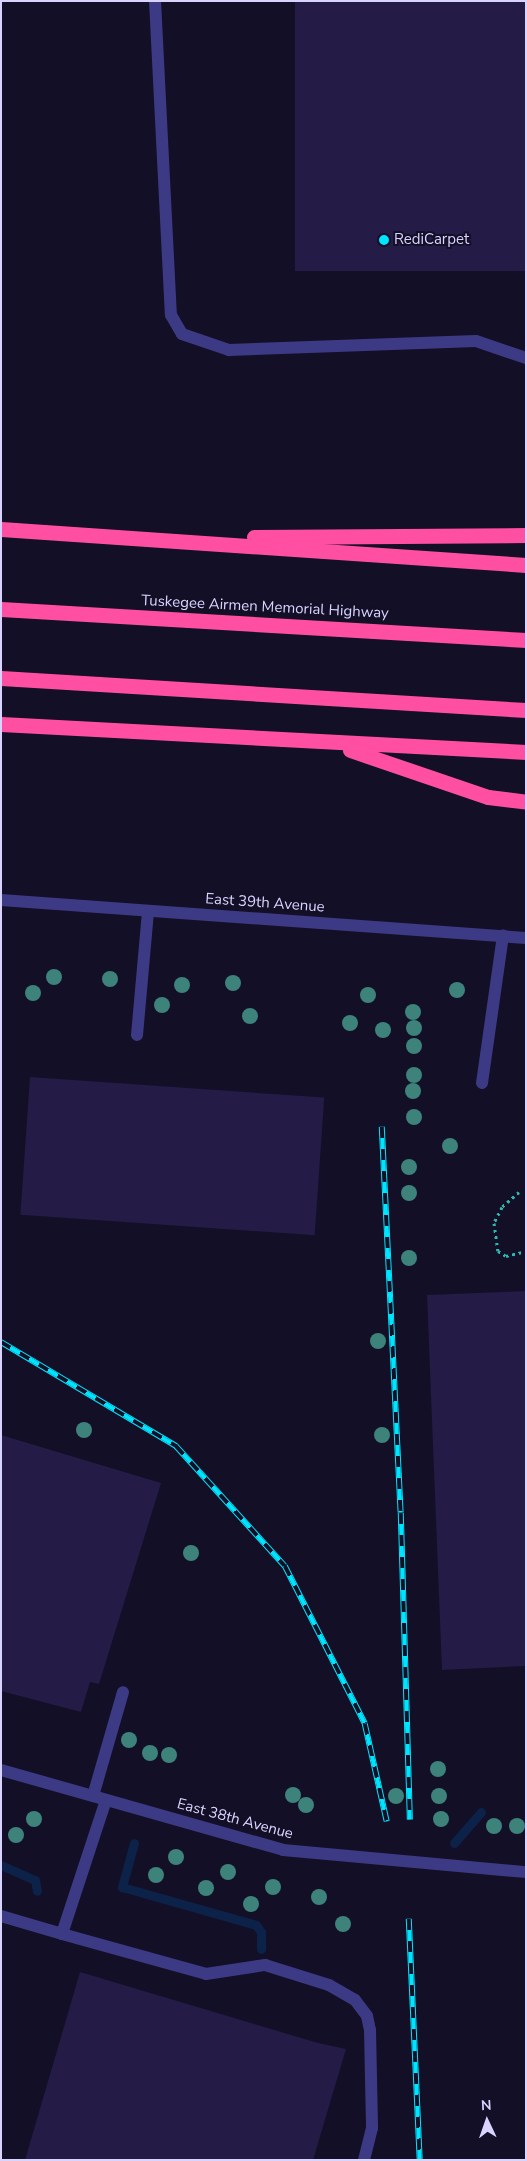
<!DOCTYPE html>
<style>
body{margin:0}
#map{position:relative;width:527px;height:2161px;overflow:hidden;background:#130f26;font-family:"Nunito Sans",sans-serif}
div>[style]{position:absolute}
.stream>*{height:9px;margin:-4.5px;padding:0 4.5px;transform-origin:4.5px;border-radius:4.5px;background:#0c2248}
.building>*{inset:0;background:#241b47;transform-origin:0 0}
.path>*{height:3px;margin-top:-1.5px;transform-origin:0;background:repeating-linear-gradient(90deg,#2fb8b0 0 2.5px,transparent 0 6.5px)}
.service>*{height:12px;margin:-6px;padding:0 6px;transform-origin:6px;border-radius:6px;background:#3d3a85}
.minor>*{height:12px;margin:-6px;padding:0 6px;transform-origin:6px;border-radius:6px;background:#3d3a85}
.motorway>*{height:15px;margin:-7.5px;padding:0 7.5px;transform-origin:7.5px;border-radius:7.5px;background:#ff4fa3}
.rail>*{height:5.5px;margin-top:-2.75px;transform-origin:0;background:repeating-linear-gradient(90deg,#130f26 0 11px,#00e5ff 0 22px);box-sizing:border-box;border-block:1px solid #00e5ff}
.trees>*{width:16px;height:16px;margin:-8px;border-radius:50%;background:#3d827b}
.dots>*{width:14px;height:14px;translate:-50% -50%;box-sizing:border-box;border:2px solid #130f26;border-radius:50%}
span{translate:-50% -50%;white-space:nowrap;text-align:center;line-height:1.15;-webkit-text-stroke:4px #130f26;paint-order:stroke}
.poi-label{font-size:15px;color:#d9d4ff}
.left{translate:0 -50%;text-align:left}
.street-label{font-size:15px;color:#d9d4ff}
.frame{position:absolute;inset:0;border:2px solid #d9d4ff;pointer-events:none}
.north{position:absolute;left:462px;top:2096px;width:50px;height:50px;-webkit-text-stroke:4px #130f26;paint-order:stroke;rotate:357deg;font-size:14px;font-weight:700;line-height:20px;text-align:center;color:#d9d4ff}
.north::after{content:'';display:block;margin:auto;width:18px;height:22px;background:#d9d4ff;clip-path:polygon(50% 0,100% 100%,50% 72%,0 100%)}
</style>
<div id="map">
<div class="stream">
<i style="left:134px;top:1843px;width:46px;rotate:105.3deg"></i>
<i style="left:122px;top:1887px;width:139px;rotate:15.8deg"></i>
<i style="left:256px;top:1925px;width:9px;rotate:54deg"></i>
<i style="left:261px;top:1932px;width:17px;rotate:90deg"></i>
<i style="left:454px;top:1843px;width:41px;rotate:-48.9deg"></i>
<i style="left:1px;top:1865px;width:37px;rotate:24deg"></i>
<i style="left:35px;top:1880px;width:11px;rotate:80deg"></i>
</div>
<div class="building">
<i style="left:295px;top:1px;width:231px;height:270px"></i>
<i style="left:30px;top:1077px;width:295px;height:138px;rotate:4deg"></i>
<i style="clip-path:polygon(526px 1291px,526px 1666px,442px 1670px,427px 1295px)"></i>
<i style="clip-path:polygon(1px 1435px,161px 1483px,99px 1684px,90px 1682px,81px 1712px,1px 1691px)"></i>
<i style="clip-path:polygon(80px 1972px,318px 2043px,346px 2049px,313px 2160px,25px 2160px)"></i>
</div>
<div class="path">
<i style="left:519px;top:1192px;width:23px;rotate:139deg"></i>
<i style="left:502px;top:1207px;width:18px;rotate:117deg"></i>
<i style="left:494px;top:1223px;width:28px;rotate:82deg"></i>
<i style="left:498px;top:1251px;width:9px;rotate:32deg"></i>
<i style="left:506px;top:1256px;width:21px;rotate:-14deg"></i>
</div>
<div class="service">
<i style="left:155px;top:1px;width:314px;rotate:87.1deg"></i>
<i style="left:171px;top:315px;width:22px;rotate:60deg"></i>
<i style="left:182px;top:334px;width:50px;rotate:18.8deg"></i>
<i style="left:229px;top:350px;width:247px;rotate:-2.1deg"></i>
<i style="left:476px;top:341px;width:53px;rotate:18.8deg"></i>
<i style="left:137px;top:1035px;width:124px;rotate:-84.9deg"></i>
<i style="left:482px;top:1083px;width:149px;rotate:-81.9deg"></i>
<i style="left:93px;top:1796px;width:108px;rotate:-73.9deg"></i>
<i style="left:106px;top:1800px;width:141px;rotate:108.2deg"></i>
<i style="left:62px;top:1934px;width:149px;rotate:15.5deg"></i>
<i style="left:206px;top:1974px;width:60px;rotate:-8.7deg"></i>
<i style="left:265px;top:1965px;width:67px;rotate:17.4deg"></i>
<i style="left:329px;top:1985px;width:30px;rotate:30deg"></i>
<i style="left:355px;top:2000px;width:20px;rotate:53deg"></i>
<i style="left:367px;top:2016px;width:14px;rotate:78deg"></i>
<i style="left:370px;top:2030px;width:98px;rotate:88.8deg"></i>
<i style="left:372px;top:2128px;width:33px;rotate:104deg"></i>
<i style="left:1px;top:1916px;width:64px;rotate:16.4deg"></i>
</div>
<div class="minor">
<i style="left:1px;top:900px;width:526px;rotate:4.14deg"></i>
<i style="left:1px;top:1770px;width:293px;rotate:15.8deg"></i>
<i style="left:283px;top:1850px;width:244px;rotate:5.2deg"></i>
</div>
<div class="motorway">
<i style="left:1px;top:529px;width:526px;rotate:3.92deg"></i>
<i style="left:254px;top:537px;width:272px;rotate:-0.4deg"></i>
<i style="left:1px;top:609px;width:526px;rotate:3.38deg"></i>
<i style="left:1px;top:678px;width:526px;rotate:3.49deg"></i>
<i style="left:1px;top:724px;width:526px;rotate:3.05deg"></i>
<i style="left:350px;top:750px;width:146px;rotate:18.8deg"></i>
<i style="left:488px;top:797px;width:38px;rotate:7deg"></i>
</div>
<div class="rail">
<i style="left:382px;top:1127px;width:386px;rotate:87.2deg"></i>
<i style="left:401px;top:1513px;width:307px;rotate:88.3deg"></i>
<i style="left:1px;top:1342px;width:204px;rotate:30.7deg"></i>
<i style="left:176px;top:1446px;width:162px;rotate:47.8deg"></i>
<i style="left:285px;top:1566px;width:177px;rotate:63.1deg"></i>
<i style="left:365px;top:1724px;width:100px;rotate:77.3deg"></i>
<i style="left:409px;top:1919px;width:241px;rotate:87.4deg"></i>
</div>
<div class="trees">
<i style="left:54px;top:977px"></i>
<i style="left:110px;top:979px"></i>
<i style="left:233px;top:983px"></i>
<i style="left:182px;top:985px"></i>
<i style="left:457px;top:990px"></i>
<i style="left:33px;top:993px"></i>
<i style="left:368px;top:995px"></i>
<i style="left:162px;top:1005px"></i>
<i style="left:413px;top:1012px"></i>
<i style="left:250px;top:1016px"></i>
<i style="left:350px;top:1023px"></i>
<i style="left:414px;top:1028px"></i>
<i style="left:383px;top:1030px"></i>
<i style="left:414px;top:1046px"></i>
<i style="left:414px;top:1075px"></i>
<i style="left:413px;top:1091px"></i>
<i style="left:414px;top:1117px"></i>
<i style="left:450px;top:1146px"></i>
<i style="left:409px;top:1167px"></i>
<i style="left:409px;top:1193px"></i>
<i style="left:409px;top:1258px"></i>
<i style="left:378px;top:1341px"></i>
<i style="left:84px;top:1430px"></i>
<i style="left:382px;top:1435px"></i>
<i style="left:191px;top:1553px"></i>
<i style="left:129px;top:1740px"></i>
<i style="left:150px;top:1753px"></i>
<i style="left:169px;top:1755px"></i>
<i style="left:438px;top:1769px"></i>
<i style="left:293px;top:1795px"></i>
<i style="left:396px;top:1796px"></i>
<i style="left:439px;top:1796px"></i>
<i style="left:306px;top:1805px"></i>
<i style="left:34px;top:1819px"></i>
<i style="left:441px;top:1819px"></i>
<i style="left:494px;top:1826px"></i>
<i style="left:517px;top:1826px"></i>
<i style="left:16px;top:1835px"></i>
<i style="left:176px;top:1857px"></i>
<i style="left:228px;top:1872px"></i>
<i style="left:156px;top:1875px"></i>
<i style="left:273px;top:1887px"></i>
<i style="left:206px;top:1888px"></i>
<i style="left:319px;top:1897px"></i>
<i style="left:251px;top:1904px"></i>
<i style="left:343px;top:1924px"></i>
</div>
<div class="dots">
<i style="left:384px;top:240px;background:#00e5ff"></i>
</div>
<div class="poi-label">
<span class="left" style="left:394px;top:240px">RediCarpet</span>
</div>
<div class="street-label">
<span style="left:265px;top:607px;rotate:3deg">Tuskegee Airmen Memorial Highway</span>
<span style="left:265px;top:903px;rotate:4deg">East 39th Avenue</span>
<span style="left:235px;top:1819px;rotate:15deg">East 38th Avenue</span>
</div>
<div class="frame"></div>
<div class="north">N</div>
</div>
